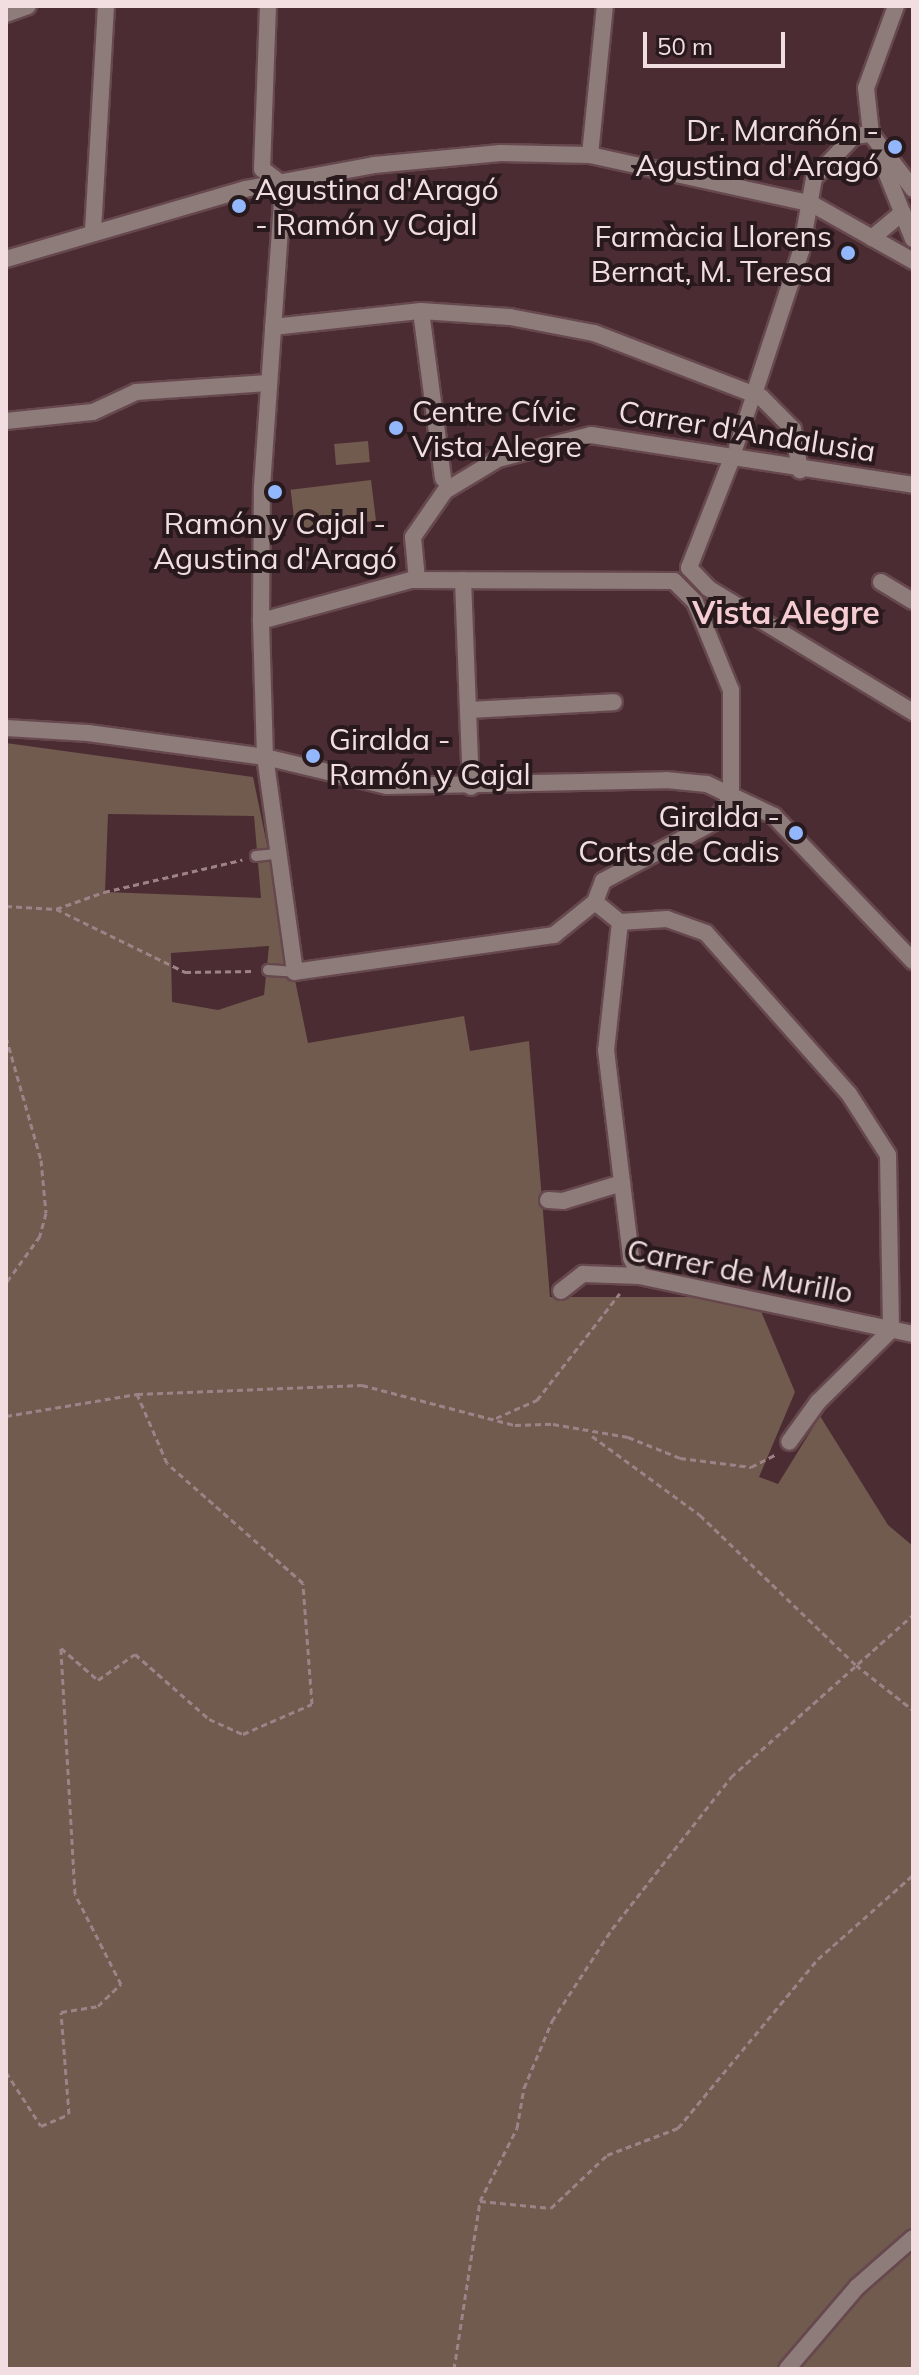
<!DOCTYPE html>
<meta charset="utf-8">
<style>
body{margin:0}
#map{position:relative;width:919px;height:2375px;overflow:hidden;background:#4b2c32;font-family:Mulish,sans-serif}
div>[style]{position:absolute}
.green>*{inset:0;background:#715a4e;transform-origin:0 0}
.path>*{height:3px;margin-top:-1.5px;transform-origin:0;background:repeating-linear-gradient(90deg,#9d8388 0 6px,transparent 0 10px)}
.roads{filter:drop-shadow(2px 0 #66484e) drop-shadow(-2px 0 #66484e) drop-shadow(0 2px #66484e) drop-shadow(0 -2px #66484e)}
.service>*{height:10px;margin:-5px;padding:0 5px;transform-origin:5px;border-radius:5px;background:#8d7c7a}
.pedestrian>*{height:14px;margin:-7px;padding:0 7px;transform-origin:7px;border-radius:7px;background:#8d7c7a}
.minor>*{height:16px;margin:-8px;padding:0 8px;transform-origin:8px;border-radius:8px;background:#8d7c7a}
.dots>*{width:22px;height:22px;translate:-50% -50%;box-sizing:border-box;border:4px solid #28191c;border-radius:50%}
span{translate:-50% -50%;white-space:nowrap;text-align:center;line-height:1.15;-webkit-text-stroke:8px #28191c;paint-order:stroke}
.poi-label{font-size:30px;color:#f2dde0}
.right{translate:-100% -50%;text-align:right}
.left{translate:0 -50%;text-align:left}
.street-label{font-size:30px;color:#f2dde0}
.neighbourhood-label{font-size:32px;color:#f5ccd2;font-weight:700}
.frame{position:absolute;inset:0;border:8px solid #f2dde0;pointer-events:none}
.scale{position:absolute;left:643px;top:32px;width:142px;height:36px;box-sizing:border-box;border:4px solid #f2dde0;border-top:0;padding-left:10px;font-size:24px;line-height:28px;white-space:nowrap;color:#f2dde0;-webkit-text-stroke:6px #28191c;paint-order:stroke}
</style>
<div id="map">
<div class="green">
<i style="left:368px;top:441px;width:21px;height:34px;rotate:85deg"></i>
<i style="left:371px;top:480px;width:41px;height:81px;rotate:83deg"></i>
<i style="clip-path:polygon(evenodd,6px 743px,253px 777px,308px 1043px,464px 1016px,470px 1051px,529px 1041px,550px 1297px,696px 1297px,761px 1311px,795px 1392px,759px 1477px,778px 1484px,820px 1416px,888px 1525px,913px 1546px,913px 2369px,6px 2369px,6px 743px,108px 814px,254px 816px,261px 898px,105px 892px,108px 814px,6px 743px,269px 946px,264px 995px,218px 1010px,172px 1002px,171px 953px,269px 946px)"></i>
</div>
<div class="path">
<i style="left:6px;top:906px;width:50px;rotate:3.4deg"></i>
<i style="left:56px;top:909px;width:144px;rotate:26deg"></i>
<i style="left:185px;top:972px;width:70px;rotate:-0.8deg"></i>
<i style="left:56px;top:909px;width:51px;rotate:-19.5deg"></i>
<i style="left:104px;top:892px;width:142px;rotate:-13.1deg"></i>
<i style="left:6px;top:1037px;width:128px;rotate:74.1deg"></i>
<i style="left:41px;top:1160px;width:53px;rotate:84.6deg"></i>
<i style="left:46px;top:1213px;width:24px;rotate:105deg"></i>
<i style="left:40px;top:1236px;width:58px;rotate:125.9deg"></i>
<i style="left:6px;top:1416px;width:133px;rotate:-9.5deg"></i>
<i style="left:137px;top:1394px;width:225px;rotate:-2.3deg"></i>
<i style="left:362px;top:1385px;width:158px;rotate:14.7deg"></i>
<i style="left:515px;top:1425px;width:38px;rotate:-2deg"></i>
<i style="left:553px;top:1424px;width:76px;rotate:9.8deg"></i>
<i style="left:628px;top:1437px;width:56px;rotate:22deg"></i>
<i style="left:680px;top:1458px;width:72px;rotate:7.2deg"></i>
<i style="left:751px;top:1467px;width:29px;rotate:-27deg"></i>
<i style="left:496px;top:1418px;width:45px;rotate:-23.7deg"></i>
<i style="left:537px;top:1400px;width:135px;rotate:-52.2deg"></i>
<i style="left:592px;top:1436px;width:134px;rotate:36.2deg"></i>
<i style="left:700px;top:1515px;width:216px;rotate:43.9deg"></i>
<i style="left:856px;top:1665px;width:73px;rotate:38.3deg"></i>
<i style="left:6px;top:2072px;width:64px;rotate:57.1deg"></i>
<i style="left:41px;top:2126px;width:30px;rotate:-23deg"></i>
<i style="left:69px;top:2114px;width:102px;rotate:-94.5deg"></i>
<i style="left:61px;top:2012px;width:37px;rotate:-9deg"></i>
<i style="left:98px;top:2006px;width:32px;rotate:-44deg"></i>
<i style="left:121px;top:1984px;width:101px;rotate:-117.1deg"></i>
<i style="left:75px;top:1894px;width:246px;rotate:-93.3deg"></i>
<i style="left:61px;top:1648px;width:49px;rotate:40.9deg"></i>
<i style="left:98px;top:1680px;width:45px;rotate:-35.1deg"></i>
<i style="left:135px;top:1654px;width:98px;rotate:41.3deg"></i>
<i style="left:209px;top:1719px;width:37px;rotate:24deg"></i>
<i style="left:243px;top:1734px;width:75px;rotate:-23.5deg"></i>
<i style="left:312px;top:1704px;width:121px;rotate:-94.3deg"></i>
<i style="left:303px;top:1583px;width:181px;rotate:-138.6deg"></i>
<i style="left:167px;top:1463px;width:75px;rotate:-113.5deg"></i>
<i style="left:480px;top:2201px;width:71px;rotate:5.6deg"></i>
<i style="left:551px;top:2208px;width:77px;rotate:-43.4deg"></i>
<i style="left:607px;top:2155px;width:76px;rotate:-20.8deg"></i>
<i style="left:678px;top:2128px;width:219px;rotate:-50.4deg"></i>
<i style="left:818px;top:1959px;width:127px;rotate:-41.5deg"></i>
<i style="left:454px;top:2369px;width:170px;rotate:-81.2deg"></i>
<i style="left:480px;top:2201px;width:82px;rotate:-63.1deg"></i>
<i style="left:517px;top:2128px;width:41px;rotate:-80.1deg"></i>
<i style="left:524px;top:2088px;width:73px;rotate:-67.3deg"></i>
<i style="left:552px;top:2021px;width:110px;rotate:-56.9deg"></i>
<i style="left:612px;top:1929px;width:193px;rotate:-51.9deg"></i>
<i style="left:731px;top:1777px;width:244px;rotate:-41.7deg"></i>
</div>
<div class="roads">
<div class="service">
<i style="left:256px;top:856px;width:18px;rotate:-6deg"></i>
<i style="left:268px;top:970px;width:27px;rotate:4deg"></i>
</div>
<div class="pedestrian">
<i style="left:736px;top:447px;width:56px;rotate:-71.2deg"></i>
</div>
<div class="minor">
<i style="left:268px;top:6px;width:163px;rotate:92.1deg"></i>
<i style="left:262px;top:169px;width:26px;rotate:37deg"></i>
<i style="left:896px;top:6px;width:87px;rotate:110.1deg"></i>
<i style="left:866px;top:88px;width:46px;rotate:83.8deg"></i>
<i style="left:871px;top:134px;width:69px;rotate:52.6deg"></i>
<i style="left:6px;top:14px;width:23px;rotate:-20deg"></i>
<i style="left:590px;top:155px;width:150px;rotate:-84.3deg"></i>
<i style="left:882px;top:162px;width:83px;rotate:68.1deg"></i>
<i style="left:93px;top:231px;width:225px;rotate:-86.7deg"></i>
<i style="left:872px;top:238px;width:40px;rotate:-40deg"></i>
<i style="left:6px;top:259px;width:249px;rotate:-16.3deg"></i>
<i style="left:245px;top:189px;width:131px;rotate:-10.5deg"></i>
<i style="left:374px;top:165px;width:127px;rotate:-5.4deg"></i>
<i style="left:500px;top:153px;width:90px;rotate:1.3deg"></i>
<i style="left:590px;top:155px;width:227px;rotate:12.4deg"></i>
<i style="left:812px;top:204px;width:116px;rotate:29.4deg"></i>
<i style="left:421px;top:311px;width:169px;rotate:82.5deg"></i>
<i style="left:273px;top:327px;width:149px;rotate:-6.2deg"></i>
<i style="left:421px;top:311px;width:89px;rotate:3.9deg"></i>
<i style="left:510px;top:317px;width:86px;rotate:10.8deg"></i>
<i style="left:594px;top:333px;width:179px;rotate:21deg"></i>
<i style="left:761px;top:397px;width:45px;rotate:45deg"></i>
<i style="left:793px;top:429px;width:42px;rotate:80.3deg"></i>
<i style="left:754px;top:394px;width:151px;rotate:-71.8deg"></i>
<i style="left:801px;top:251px;width:74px;rotate:-79.9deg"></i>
<i style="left:814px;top:178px;width:58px;rotate:-46.4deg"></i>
<i style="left:854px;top:136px;width:17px;rotate:-7deg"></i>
<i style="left:6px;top:421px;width:87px;rotate:-5.9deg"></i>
<i style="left:93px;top:412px;width:47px;rotate:-24.9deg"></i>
<i style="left:136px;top:392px;width:132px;rotate:-3.9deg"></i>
<i style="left:732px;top:458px;width:118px;rotate:111.4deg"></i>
<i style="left:689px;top:568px;width:28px;rotate:46deg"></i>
<i style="left:708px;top:588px;width:240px;rotate:31.2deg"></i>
<i style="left:417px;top:580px;width:43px;rotate:-95.3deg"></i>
<i style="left:413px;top:537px;width:56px;rotate:-55.2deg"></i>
<i style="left:445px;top:491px;width:62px;rotate:-31.1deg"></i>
<i style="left:498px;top:459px;width:96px;rotate:-14.5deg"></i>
<i style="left:591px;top:435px;width:326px;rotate:8.8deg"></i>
<i style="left:463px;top:580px;width:207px;rotate:87.8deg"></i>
<i style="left:881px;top:582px;width:37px;rotate:31deg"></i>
<i style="left:261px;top:621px;width:156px;rotate:-15.3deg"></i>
<i style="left:411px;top:580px;width:263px;rotate:0.2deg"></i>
<i style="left:674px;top:581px;width:30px;rotate:45deg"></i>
<i style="left:695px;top:602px;width:95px;rotate:67.8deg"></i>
<i style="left:731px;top:690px;width:108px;rotate:90deg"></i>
<i style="left:731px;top:798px;width:29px;rotate:125deg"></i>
<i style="left:714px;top:822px;width:126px;rotate:152deg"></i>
<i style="left:603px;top:881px;width:22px;rotate:111deg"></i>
<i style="left:595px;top:902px;width:53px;rotate:141.2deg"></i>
<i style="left:554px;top:935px;width:262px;rotate:171.9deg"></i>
<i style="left:295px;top:972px;width:217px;rotate:-97.9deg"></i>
<i style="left:265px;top:757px;width:136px;rotate:-91.7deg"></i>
<i style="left:261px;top:621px;width:134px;rotate:-89.6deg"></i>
<i style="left:262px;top:487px;width:303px;rotate:-86deg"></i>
<i style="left:468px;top:710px;width:146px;rotate:-3.1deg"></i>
<i style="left:6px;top:728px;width:82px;rotate:3.5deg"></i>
<i style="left:88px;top:733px;width:179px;rotate:7.7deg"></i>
<i style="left:265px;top:757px;width:125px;rotate:13.4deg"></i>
<i style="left:387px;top:786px;width:279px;rotate:-1.2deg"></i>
<i style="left:666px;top:780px;width:41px;rotate:5.6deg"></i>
<i style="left:707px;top:784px;width:74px;rotate:25.5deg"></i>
<i style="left:774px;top:816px;width:201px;rotate:46.2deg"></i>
<i style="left:595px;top:902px;width:32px;rotate:39deg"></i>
<i style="left:620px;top:922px;width:129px;rotate:96.2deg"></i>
<i style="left:606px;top:1050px;width:209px;rotate:83.1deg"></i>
<i style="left:631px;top:1258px;width:20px;rotate:63deg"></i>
<i style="left:620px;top:922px;width:47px;rotate:-3.7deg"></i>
<i style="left:667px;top:919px;width:41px;rotate:19.7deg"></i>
<i style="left:706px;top:933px;width:215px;rotate:48.4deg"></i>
<i style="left:849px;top:1094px;width:72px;rotate:57.4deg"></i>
<i style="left:888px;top:1155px;width:175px;rotate:89deg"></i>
<i style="left:891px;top:1330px;width:103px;rotate:135.4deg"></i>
<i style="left:818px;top:1402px;width:49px;rotate:125.9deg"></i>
<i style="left:548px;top:1200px;width:15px;rotate:4deg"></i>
<i style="left:563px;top:1201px;width:62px;rotate:-17deg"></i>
<i style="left:561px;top:1291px;width:28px;rotate:-38deg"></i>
<i style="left:583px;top:1274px;width:57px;rotate:2deg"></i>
<i style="left:640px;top:1276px;width:279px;rotate:12deg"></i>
<i style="left:787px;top:2369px;width:108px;rotate:-49.5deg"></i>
<i style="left:857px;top:2287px;width:74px;rotate:-41.2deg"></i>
</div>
</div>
<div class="dots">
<i style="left:895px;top:147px;background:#93b7fd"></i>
<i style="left:239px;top:206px;background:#93b7fd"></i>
<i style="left:848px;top:253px;background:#93b7fd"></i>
<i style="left:396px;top:428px;background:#93b7fd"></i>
<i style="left:275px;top:492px;background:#93b7fd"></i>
<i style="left:313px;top:756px;background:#93b7fd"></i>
<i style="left:796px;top:833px;background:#93b7fd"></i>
</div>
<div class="poi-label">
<span class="right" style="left:879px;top:147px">Dr. Marañón -<br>Agustina d'Aragó</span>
<span class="left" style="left:255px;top:206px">Agustina d'Aragó<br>- Ramón y Cajal</span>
<span class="right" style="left:832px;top:253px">Farmàcia Llorens<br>Bernat, M. Teresa</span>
<span class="left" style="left:412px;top:428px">Centre Cívic<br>Vista Alegre</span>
<span style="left:275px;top:540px">Ramón y Cajal -<br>Agustina d'Aragó</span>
<span class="left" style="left:329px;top:756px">Giralda -<br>Ramón y Cajal</span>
<span class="right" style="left:780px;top:833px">Giralda -<br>Corts de Cadis</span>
</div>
<div class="street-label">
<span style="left:747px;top:431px;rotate:9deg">Carrer d'Andalusia</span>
<span style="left:740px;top:1271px;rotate:11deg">Carrer de Murillo</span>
</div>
<div class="neighbourhood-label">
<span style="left:786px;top:612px">Vista Alegre</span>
</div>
<div class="frame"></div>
<div class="scale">50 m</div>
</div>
